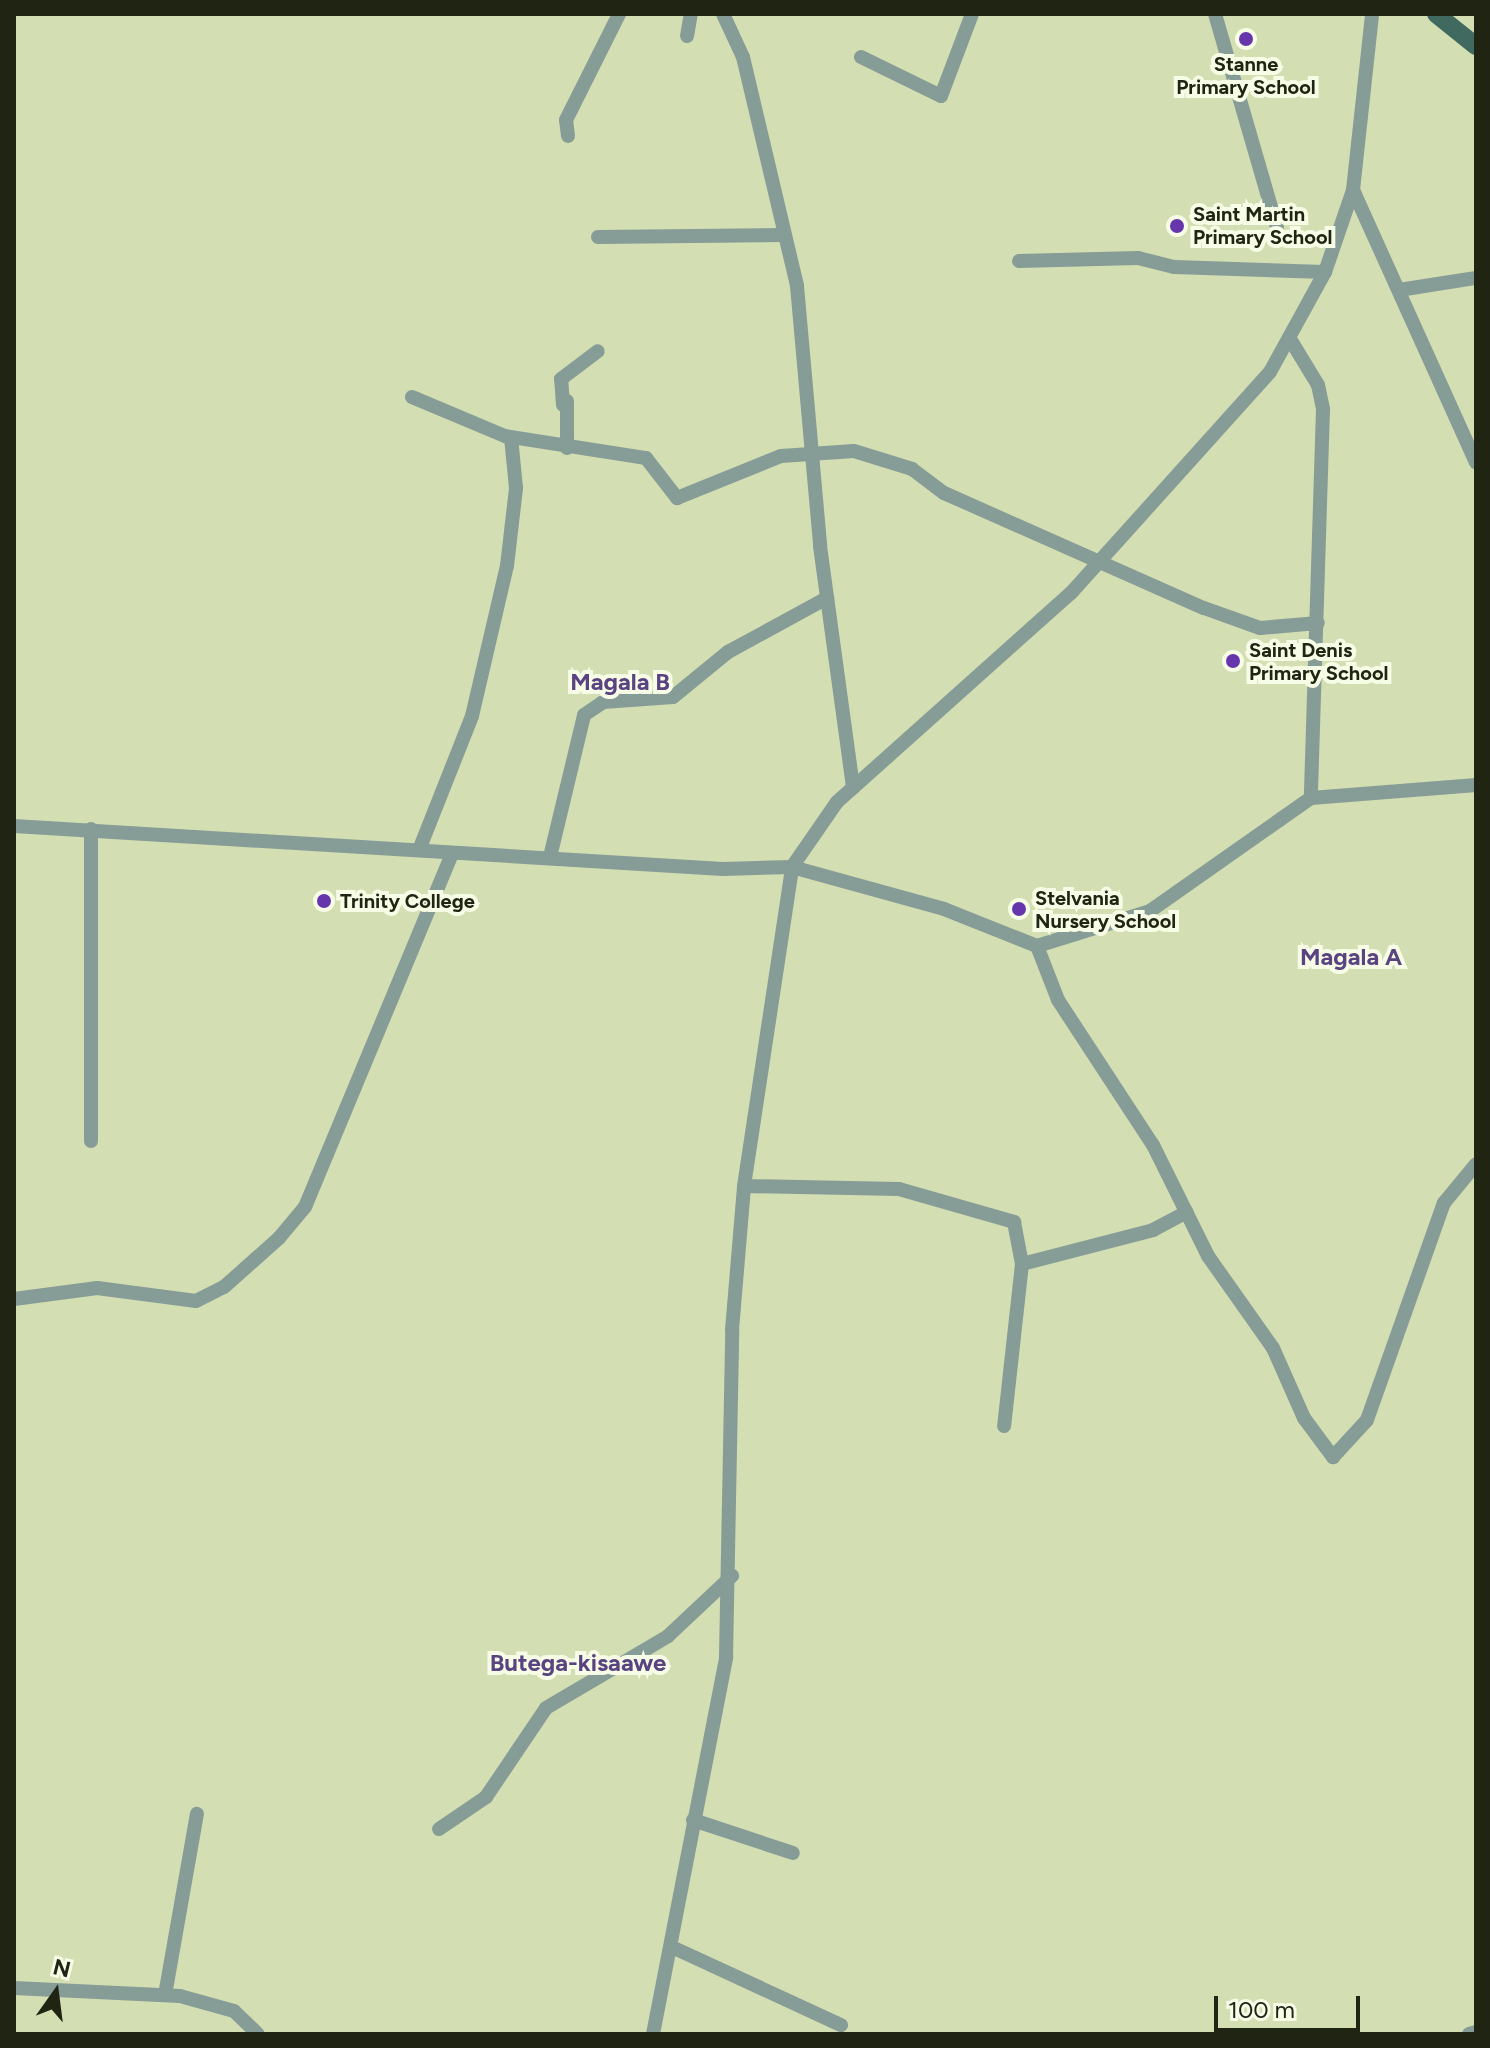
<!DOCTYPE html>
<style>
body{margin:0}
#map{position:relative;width:1490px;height:2048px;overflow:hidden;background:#d4deb3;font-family:Figtree,sans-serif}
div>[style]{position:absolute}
.minor>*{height:14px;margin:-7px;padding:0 7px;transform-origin:7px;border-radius:7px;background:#869c96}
.major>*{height:18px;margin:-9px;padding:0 9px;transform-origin:9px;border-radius:9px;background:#406a60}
.dots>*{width:22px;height:22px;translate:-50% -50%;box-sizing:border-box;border:4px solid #f7fce6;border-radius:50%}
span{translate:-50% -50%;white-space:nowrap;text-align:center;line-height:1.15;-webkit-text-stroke:8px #f7fce6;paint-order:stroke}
.poi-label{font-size:20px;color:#202413;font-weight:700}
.left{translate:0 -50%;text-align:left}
.quarter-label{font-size:24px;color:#594380;font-weight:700}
.frame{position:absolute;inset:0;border:16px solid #202413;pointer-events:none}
.north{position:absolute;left:16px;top:1952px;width:80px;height:80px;-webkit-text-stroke:6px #f7fce6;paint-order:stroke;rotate:14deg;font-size:22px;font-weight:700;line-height:32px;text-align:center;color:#202413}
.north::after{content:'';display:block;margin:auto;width:28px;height:36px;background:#202413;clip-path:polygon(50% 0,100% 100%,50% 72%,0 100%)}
.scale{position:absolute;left:1214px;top:1996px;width:146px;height:36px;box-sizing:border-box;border:4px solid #202413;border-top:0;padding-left:10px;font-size:24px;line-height:28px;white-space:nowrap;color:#202413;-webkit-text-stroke:6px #f7fce6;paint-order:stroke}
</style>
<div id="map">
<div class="minor">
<i style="left:723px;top:14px;width:47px;rotate:65.1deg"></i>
<i style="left:743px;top:57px;width:235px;rotate:76.7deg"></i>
<i style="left:797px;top:286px;width:261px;rotate:84.9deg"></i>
<i style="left:820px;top:546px;width:244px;rotate:82.2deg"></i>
<i style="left:1215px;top:14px;width:222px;rotate:73.8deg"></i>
<i style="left:687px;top:36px;width:22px;rotate:-80deg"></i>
<i style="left:861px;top:57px;width:89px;rotate:26deg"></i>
<i style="left:941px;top:96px;width:88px;rotate:-69.3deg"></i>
<i style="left:568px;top:136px;width:16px;rotate:-97deg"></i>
<i style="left:566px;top:120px;width:119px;rotate:-63.4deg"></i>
<i style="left:1353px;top:190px;width:299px;rotate:65.7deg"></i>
<i style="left:598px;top:237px;width:184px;rotate:-0.6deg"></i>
<i style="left:1019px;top:261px;width:119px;rotate:-1.4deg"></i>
<i style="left:1138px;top:258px;width:37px;rotate:14deg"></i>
<i style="left:1174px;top:267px;width:151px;rotate:1.9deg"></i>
<i style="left:1399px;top:290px;width:78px;rotate:-8.9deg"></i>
<i style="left:1290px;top:339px;width:54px;rotate:58.7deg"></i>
<i style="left:1318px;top:385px;width:25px;rotate:78deg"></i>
<i style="left:1323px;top:409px;width:389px;rotate:91.8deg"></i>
<i style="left:412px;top:397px;width:101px;rotate:22.8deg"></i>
<i style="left:505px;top:436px;width:143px;rotate:8.9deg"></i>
<i style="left:646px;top:458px;width:51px;rotate:52.2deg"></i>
<i style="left:677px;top:498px;width:112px;rotate:-22deg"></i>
<i style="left:781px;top:456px;width:73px;rotate:-3.9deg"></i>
<i style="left:854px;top:451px;width:61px;rotate:17.2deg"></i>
<i style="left:912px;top:469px;width:40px;rotate:37deg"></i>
<i style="left:944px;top:493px;width:284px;rotate:23.9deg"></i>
<i style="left:1204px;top:608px;width:59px;rotate:19.7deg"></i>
<i style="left:1260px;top:628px;width:58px;rotate:-4.9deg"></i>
<i style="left:567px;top:401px;width:47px;rotate:90deg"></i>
<i style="left:563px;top:405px;width:26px;rotate:-94deg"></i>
<i style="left:561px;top:379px;width:46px;rotate:-37.1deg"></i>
<i style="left:14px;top:826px;width:710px;rotate:3.47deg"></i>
<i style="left:723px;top:869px;width:69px;rotate:-1.7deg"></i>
<i style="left:792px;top:867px;width:158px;rotate:15.4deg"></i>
<i style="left:944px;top:909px;width:100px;rotate:21.7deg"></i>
<i style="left:1037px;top:946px;width:118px;rotate:-17.2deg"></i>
<i style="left:1150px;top:911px;width:197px;rotate:-35.1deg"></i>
<i style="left:1311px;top:798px;width:166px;rotate:-4.5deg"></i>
<i style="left:419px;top:850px;width:144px;rotate:-68.4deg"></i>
<i style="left:472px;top:716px;width:154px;rotate:-76.9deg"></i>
<i style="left:507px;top:566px;width:79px;rotate:-83.4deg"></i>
<i style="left:516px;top:488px;width:51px;rotate:-95.6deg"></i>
<i style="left:550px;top:857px;width:146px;rotate:-76.5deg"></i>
<i style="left:584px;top:715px;width:23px;rotate:-34deg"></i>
<i style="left:603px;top:702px;width:70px;rotate:-4.1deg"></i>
<i style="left:673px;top:697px;width:71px;rotate:-39.3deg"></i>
<i style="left:728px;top:652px;width:113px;rotate:-28.6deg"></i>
<i style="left:1037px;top:946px;width:58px;rotate:68.7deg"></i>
<i style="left:1058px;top:1000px;width:173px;rotate:56.8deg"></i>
<i style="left:1153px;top:1145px;width:124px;rotate:63.6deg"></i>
<i style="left:1208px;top:1256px;width:113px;rotate:54.8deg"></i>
<i style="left:1273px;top:1348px;width:77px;rotate:66.1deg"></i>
<i style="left:1304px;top:1418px;width:49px;rotate:53.4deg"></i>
<i style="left:1333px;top:1457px;width:50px;rotate:-47.4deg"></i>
<i style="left:1367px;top:1420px;width:230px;rotate:-70.5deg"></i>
<i style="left:1444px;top:1203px;width:50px;rotate:-50.6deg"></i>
<i style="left:91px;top:1141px;width:312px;rotate:-90deg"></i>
<i style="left:744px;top:1186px;width:155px;rotate:1.1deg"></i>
<i style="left:899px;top:1189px;width:120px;rotate:16deg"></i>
<i style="left:1014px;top:1222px;width:43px;rotate:79.2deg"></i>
<i style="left:1022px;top:1264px;width:163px;rotate:96.3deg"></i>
<i style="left:1022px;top:1264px;width:135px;rotate:-14.5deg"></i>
<i style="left:1153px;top:1230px;width:38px;rotate:-28deg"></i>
<i style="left:14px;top:1299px;width:84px;rotate:-7.5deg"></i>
<i style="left:97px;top:1288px;width:100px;rotate:7.5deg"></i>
<i style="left:196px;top:1301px;width:31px;rotate:-27deg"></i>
<i style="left:224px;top:1287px;width:74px;rotate:-41.7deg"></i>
<i style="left:279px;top:1238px;width:40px;rotate:-50deg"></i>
<i style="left:305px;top:1207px;width:383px;rotate:-67.4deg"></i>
<i style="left:693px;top:1820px;width:105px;rotate:18.3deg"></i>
<i style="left:439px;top:1829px;width:57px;rotate:-34.2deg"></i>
<i style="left:486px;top:1797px;width:107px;rotate:-56deg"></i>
<i style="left:546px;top:1708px;width:142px;rotate:-30.5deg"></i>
<i style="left:668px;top:1636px;width:88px;rotate:-43.2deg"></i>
<i style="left:674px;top:1948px;width:184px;rotate:24.8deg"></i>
<i style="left:14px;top:1988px;width:166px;rotate:2.8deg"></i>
<i style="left:180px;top:1996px;width:56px;rotate:15.5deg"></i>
<i style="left:234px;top:2011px;width:33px;rotate:44deg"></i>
<i style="left:165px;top:1995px;width:184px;rotate:-80deg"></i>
<i style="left:653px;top:2034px;width:384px;rotate:-79deg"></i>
<i style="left:726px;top:1657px;width:327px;rotate:-88.9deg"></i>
<i style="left:732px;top:1330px;width:144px;rotate:-85.2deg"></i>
<i style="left:744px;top:1186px;width:323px;rotate:-81.4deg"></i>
<i style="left:792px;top:867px;width:79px;rotate:-55.3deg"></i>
<i style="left:837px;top:802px;width:314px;rotate:-41.8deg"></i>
<i style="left:1071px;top:593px;width:297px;rotate:-48deg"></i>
<i style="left:1270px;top:372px;width:114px;rotate:-61.2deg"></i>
<i style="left:1325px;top:272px;width:87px;rotate:-71.1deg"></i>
<i style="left:1353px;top:190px;width:177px;rotate:-83.8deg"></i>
<i style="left:1469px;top:2034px;width:7px;rotate:-16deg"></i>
</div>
<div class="major">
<i style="left:1436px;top:14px;width:51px;rotate:38.7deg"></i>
</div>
<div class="dots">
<i style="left:1246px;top:39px;background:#6735ac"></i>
<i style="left:1177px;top:226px;background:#6735ac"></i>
<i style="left:1233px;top:661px;background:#6735ac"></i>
<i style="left:324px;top:901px;background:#6735ac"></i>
<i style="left:1019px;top:909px;background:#6735ac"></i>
</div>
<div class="poi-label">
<span style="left:1246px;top:76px">Stanne<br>Primary School</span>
<span class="left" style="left:1193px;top:226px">Saint Martin<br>Primary School</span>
<span class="left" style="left:1249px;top:662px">Saint Denis<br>Primary School</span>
<span class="left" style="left:1035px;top:910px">Stelvania<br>Nursery School</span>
<span class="left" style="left:340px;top:901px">Trinity College</span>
</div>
<div class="quarter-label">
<span style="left:620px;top:682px">Magala B</span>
<span style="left:1351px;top:957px">Magala A</span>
<span style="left:578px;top:1663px">Butega-kisaawe</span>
</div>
<div class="frame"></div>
<div class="north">N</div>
<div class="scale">100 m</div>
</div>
